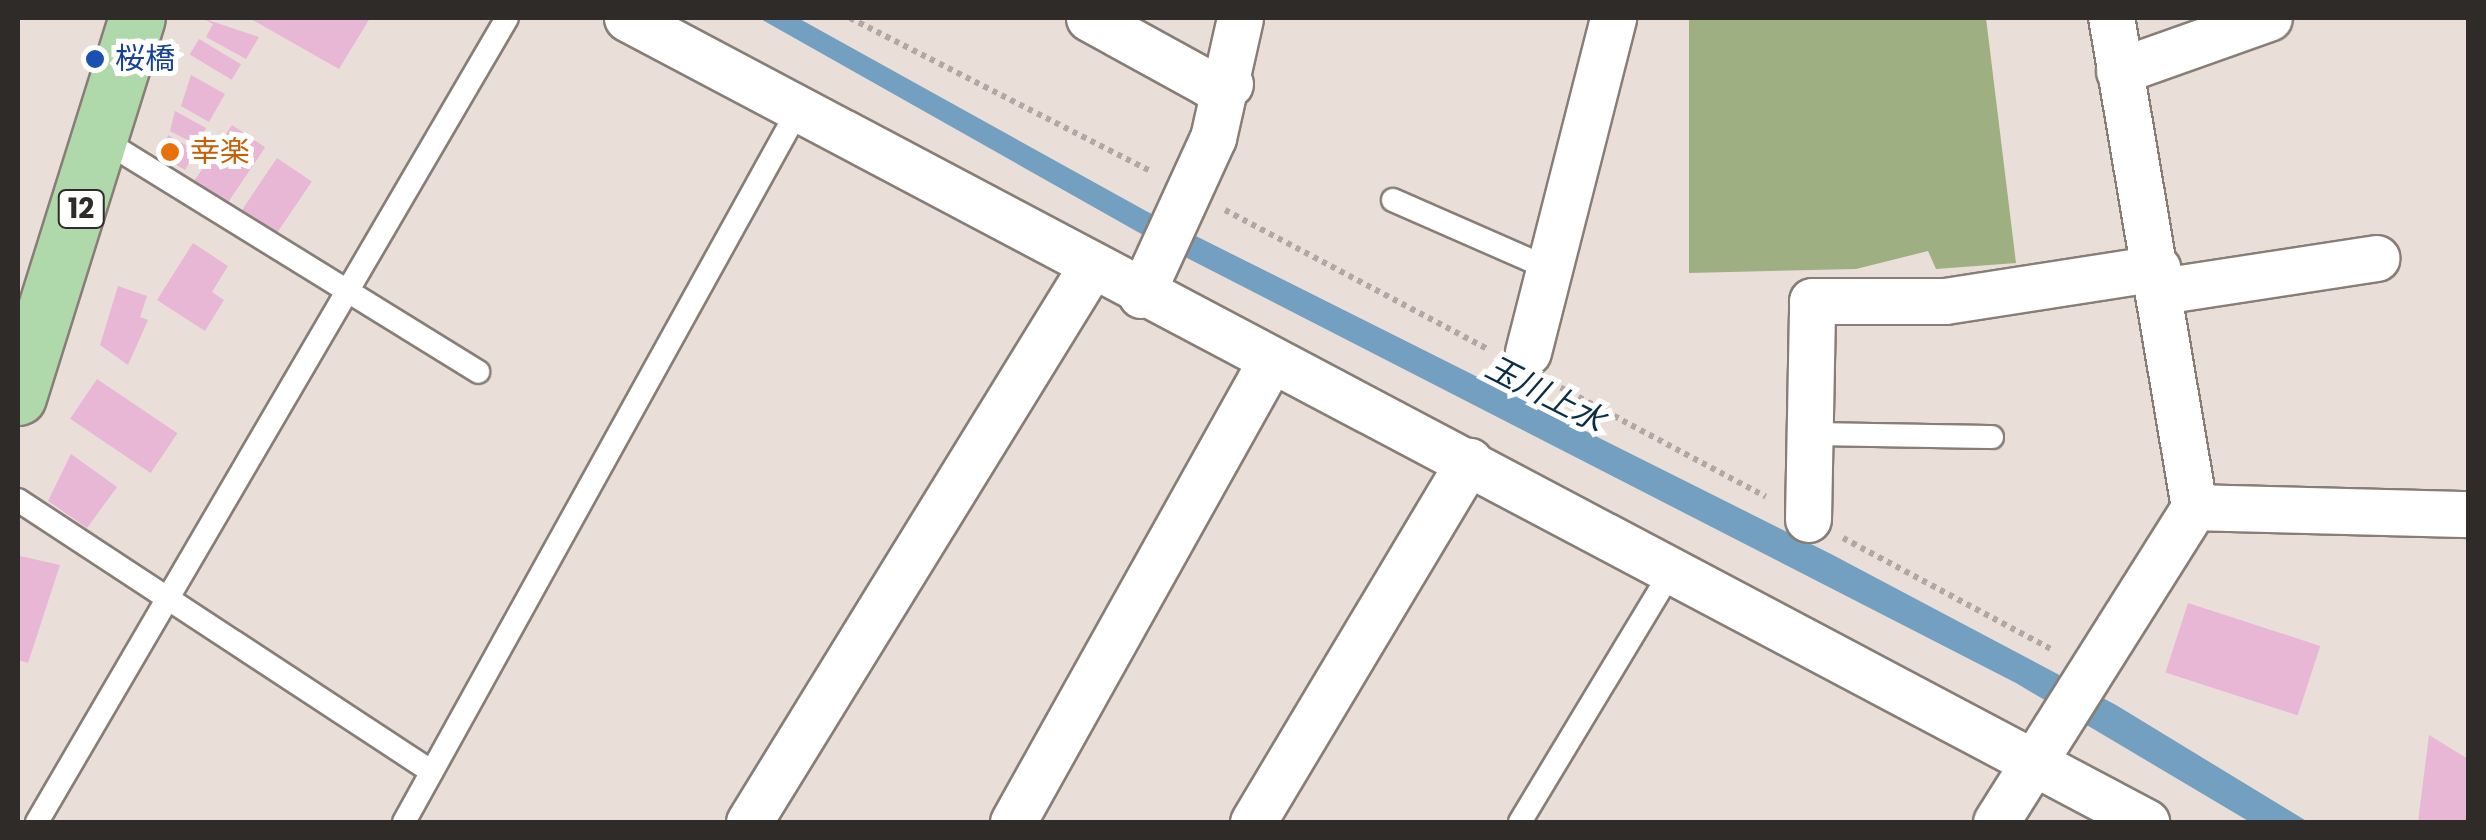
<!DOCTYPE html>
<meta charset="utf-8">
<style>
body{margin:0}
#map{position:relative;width:2486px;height:840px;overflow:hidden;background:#e9dfd8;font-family:Poppins,"Noto Sans JP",sans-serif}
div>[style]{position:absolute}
.forest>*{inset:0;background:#9eb081}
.water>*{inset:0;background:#739fc0}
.building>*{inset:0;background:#e7b7d5;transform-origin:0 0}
.path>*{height:6px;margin-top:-3px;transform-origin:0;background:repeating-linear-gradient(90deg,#b1a8a3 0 5px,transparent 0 10px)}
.roads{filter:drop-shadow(2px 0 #877e77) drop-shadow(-2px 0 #877e77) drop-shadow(0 2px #877e77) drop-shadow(0 -2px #877e77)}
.service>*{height:22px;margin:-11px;padding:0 11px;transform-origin:11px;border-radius:11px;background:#fff}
.minor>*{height:45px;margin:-22.5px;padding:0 22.5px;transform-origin:22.5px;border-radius:22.5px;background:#fff}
.primary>*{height:55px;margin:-27.5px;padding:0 27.5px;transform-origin:27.5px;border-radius:27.5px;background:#afd9aa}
.dots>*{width:28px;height:28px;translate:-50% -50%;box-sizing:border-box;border:5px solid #fff;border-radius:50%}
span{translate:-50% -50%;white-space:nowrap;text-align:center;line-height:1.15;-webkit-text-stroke:10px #fff;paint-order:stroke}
.shield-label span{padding:2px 8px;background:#fff;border:2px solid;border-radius:8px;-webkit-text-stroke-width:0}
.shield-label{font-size:28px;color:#2f2b28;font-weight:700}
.transit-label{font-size:30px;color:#164399}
.left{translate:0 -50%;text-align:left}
.food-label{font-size:30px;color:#c56008}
.water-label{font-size:32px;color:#092e45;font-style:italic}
.frame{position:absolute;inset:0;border:20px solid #2f2b28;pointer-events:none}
</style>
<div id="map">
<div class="forest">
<i style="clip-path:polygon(1689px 18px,1986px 18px,2016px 263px,1936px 269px,1928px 251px,1856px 269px,1689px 273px)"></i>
</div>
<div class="water">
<i style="clip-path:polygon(759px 18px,798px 18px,1146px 211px,1831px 554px,2116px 705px,2308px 822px,2250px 822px,2016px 683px,1152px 240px)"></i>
</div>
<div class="building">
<i style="clip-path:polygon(202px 18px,259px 37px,246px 59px,206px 37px,213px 24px)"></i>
<i style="clip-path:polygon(249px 18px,370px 18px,339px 69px)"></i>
<i style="left:199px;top:39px;width:49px;height:18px;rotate:31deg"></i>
<i style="clip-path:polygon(191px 75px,225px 94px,209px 122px,181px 106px)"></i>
<i style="clip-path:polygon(175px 111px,206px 128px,197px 145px,170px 131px)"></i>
<i style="left:232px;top:125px;width:40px;height:68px;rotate:34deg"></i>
<i style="clip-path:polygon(168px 135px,196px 151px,185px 170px,161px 156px)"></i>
<i style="left:277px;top:158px;width:42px;height:65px;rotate:34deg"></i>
<i style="clip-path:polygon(193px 243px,228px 266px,212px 292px,224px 300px,205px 331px,157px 300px)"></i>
<i style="clip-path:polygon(118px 286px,147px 296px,140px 317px,148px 320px,128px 365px,100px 345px)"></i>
<i style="left:97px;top:379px;width:97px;height:48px;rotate:34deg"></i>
<i style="clip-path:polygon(71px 454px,117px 487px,87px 528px,48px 501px)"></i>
<i style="clip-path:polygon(20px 556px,60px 565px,28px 663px,18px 660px)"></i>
<i style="left:2188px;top:603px;width:139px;height:73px;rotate:18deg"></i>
<i style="clip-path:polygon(2429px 735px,2468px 759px,2468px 822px,2418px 822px)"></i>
</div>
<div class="path">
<i style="left:850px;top:18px;width:339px;rotate:27deg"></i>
<i style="left:1225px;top:210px;width:297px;rotate:27.9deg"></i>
<i style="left:1552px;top:383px;width:242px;rotate:28deg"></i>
<i style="left:1843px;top:538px;width:238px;rotate:28.1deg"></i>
</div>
<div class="roads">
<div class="service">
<i style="left:103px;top:140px;width:441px;rotate:31.7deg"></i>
<i style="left:1393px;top:200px;width:171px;rotate:23.7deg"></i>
<i style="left:1812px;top:434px;width:180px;rotate:1deg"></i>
<i style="left:18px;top:500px;width:495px;rotate:33.3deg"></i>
<i style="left:37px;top:822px;width:931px;rotate:-59.69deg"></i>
<i style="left:404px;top:822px;width:812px;rotate:-61.03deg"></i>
<i style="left:1520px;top:822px;width:298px;rotate:-58.9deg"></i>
</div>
<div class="minor">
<i style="left:627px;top:18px;width:1719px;rotate:27.89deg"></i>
<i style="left:1089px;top:18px;width:135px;rotate:28.8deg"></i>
<i style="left:1207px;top:83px;width:23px;rotate:2deg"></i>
<i style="left:2119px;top:71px;width:159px;rotate:-19.5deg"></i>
<i style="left:2161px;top:291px;width:218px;rotate:-8.7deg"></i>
<i style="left:1141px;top:295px;width:173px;rotate:-65.4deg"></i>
<i style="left:1213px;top:138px;width:123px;rotate:-77.3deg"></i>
<i style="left:1528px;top:352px;width:345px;rotate:-75.7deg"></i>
<i style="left:2194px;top:507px;width:274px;rotate:1.5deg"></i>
<i style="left:1808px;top:519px;width:218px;rotate:-88.9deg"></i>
<i style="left:1812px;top:301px;width:133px"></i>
<i style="left:1945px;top:301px;width:215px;rotate:-8.8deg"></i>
<i style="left:749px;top:822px;width:648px;rotate:-58.37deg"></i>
<i style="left:1013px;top:822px;width:527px;rotate:-60.81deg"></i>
<i style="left:1253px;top:822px;width:421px;rotate:-59.1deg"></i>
<i style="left:1996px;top:822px;width:372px;rotate:-57.8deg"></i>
<i style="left:2194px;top:507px;width:496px;rotate:-99.6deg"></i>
</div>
<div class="primary">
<i style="left:18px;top:397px;width:397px;rotate:-72.6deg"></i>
</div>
</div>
<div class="dots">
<i style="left:95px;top:59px;background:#1a4fb4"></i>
<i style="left:170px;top:152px;background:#e8710a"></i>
</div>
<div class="shield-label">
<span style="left:81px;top:209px">12</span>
</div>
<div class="transit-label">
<span class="left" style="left:115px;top:59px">桜橋</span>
</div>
<div class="food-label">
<span class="left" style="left:190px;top:152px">幸楽</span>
</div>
<div class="water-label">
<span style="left:1545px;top:394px;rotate:27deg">玉川上水</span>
</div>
<div class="frame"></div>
</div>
